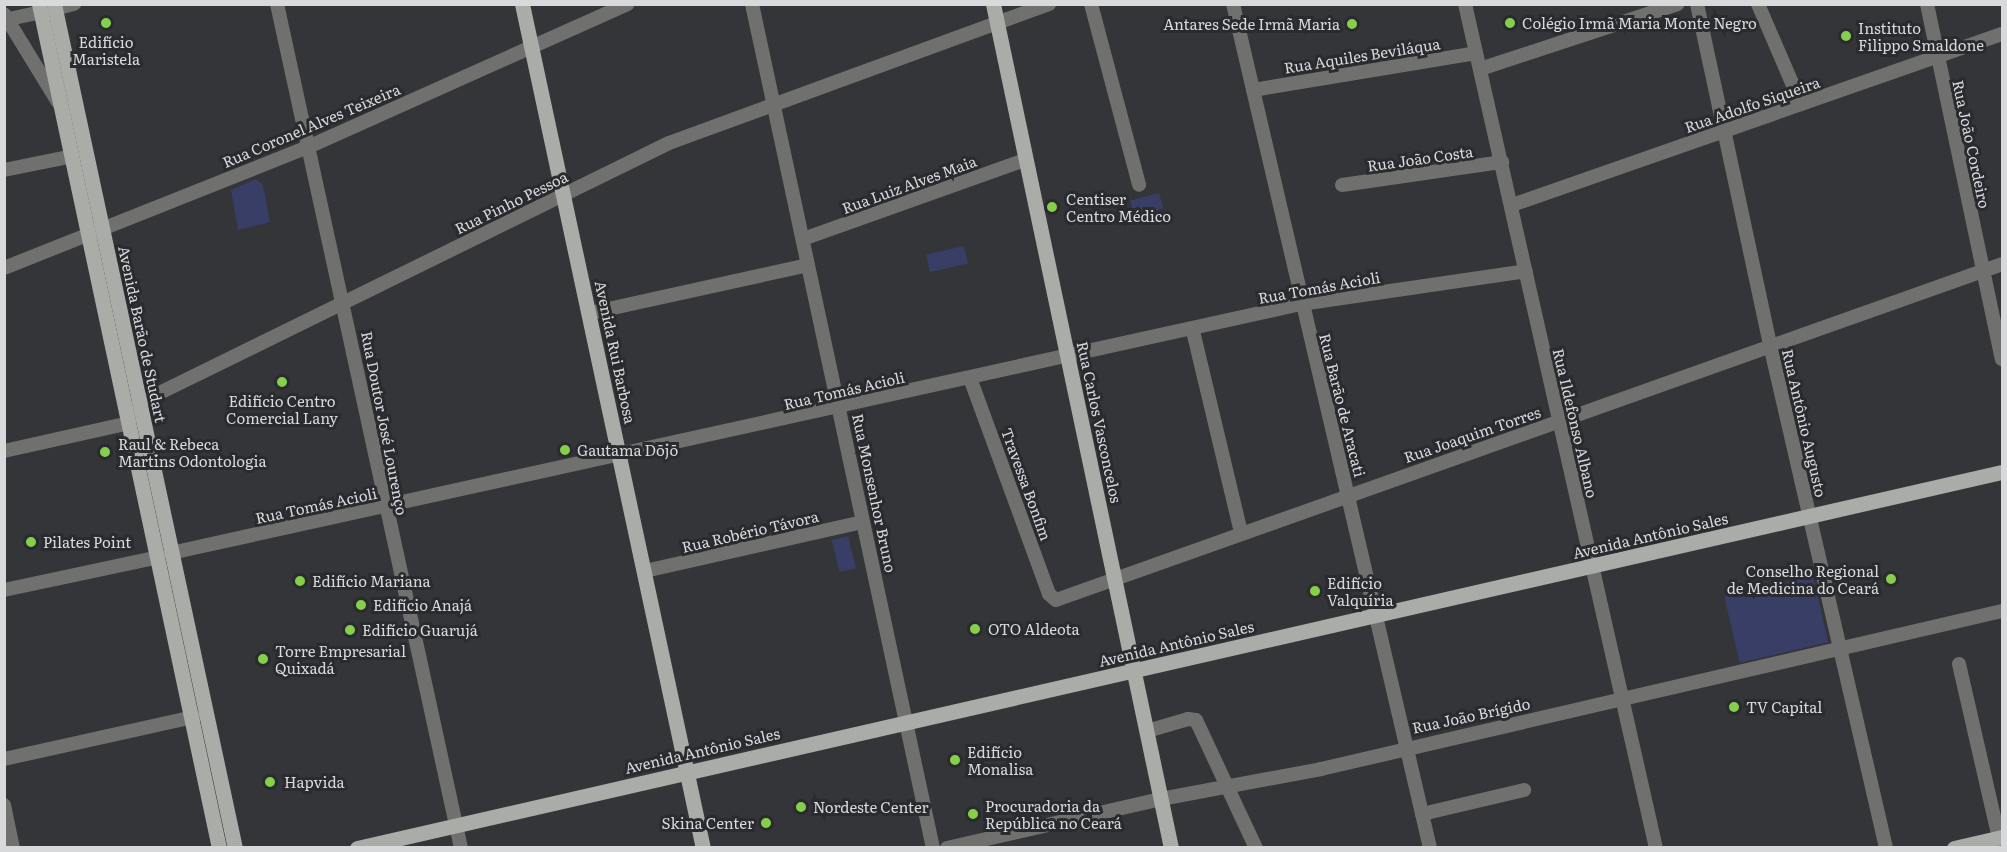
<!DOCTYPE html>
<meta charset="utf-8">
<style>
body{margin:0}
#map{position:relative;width:2007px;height:852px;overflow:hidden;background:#343539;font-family:Literata,serif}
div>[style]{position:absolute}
.green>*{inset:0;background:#383e66;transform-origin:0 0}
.minor>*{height:14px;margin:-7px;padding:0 7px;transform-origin:7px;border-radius:7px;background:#70716f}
.major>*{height:15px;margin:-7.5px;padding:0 7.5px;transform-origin:7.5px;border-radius:7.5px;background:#aaaca8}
.dots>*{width:16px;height:16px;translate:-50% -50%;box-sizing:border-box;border:3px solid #2a2b2f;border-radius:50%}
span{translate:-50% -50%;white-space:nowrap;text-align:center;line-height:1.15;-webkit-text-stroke:6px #2a2b2f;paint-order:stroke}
.poi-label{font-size:15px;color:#d8d9db}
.left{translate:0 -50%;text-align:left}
.right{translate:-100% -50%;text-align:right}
.street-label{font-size:15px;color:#d8d9db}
.frame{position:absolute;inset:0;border:6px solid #d8d9db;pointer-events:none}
</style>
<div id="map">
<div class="green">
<i style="clip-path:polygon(256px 179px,263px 185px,270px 222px,238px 230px,231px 190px)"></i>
<i style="left:1159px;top:193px;width:16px;height:30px;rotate:75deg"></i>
<i style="left:964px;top:246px;width:18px;height:39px;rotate:77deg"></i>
<i style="left:848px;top:536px;width:33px;height:17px;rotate:76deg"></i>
<i style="left:1813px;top:576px;width:68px;height:91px;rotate:77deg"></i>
</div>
<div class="minor">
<i style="left:277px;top:4px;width:864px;rotate:77.7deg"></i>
<i style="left:752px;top:4px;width:863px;rotate:77.9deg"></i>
<i style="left:1091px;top:4px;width:187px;rotate:75.1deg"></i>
<i style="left:1233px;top:4px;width:867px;rotate:76.86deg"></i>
<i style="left:1465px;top:4px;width:865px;rotate:77.25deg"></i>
<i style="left:1697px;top:4px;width:349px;rotate:77.9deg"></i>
<i style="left:1770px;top:345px;width:516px;rotate:77.01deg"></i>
<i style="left:1758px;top:4px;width:109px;rotate:66.7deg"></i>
<i style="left:1927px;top:4px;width:363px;rotate:78.1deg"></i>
<i style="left:55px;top:9px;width:20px;rotate:-15deg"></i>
<i style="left:4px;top:14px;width:103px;rotate:58.5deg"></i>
<i style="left:4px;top:20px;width:38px;rotate:-12deg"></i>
<i style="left:1480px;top:69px;width:208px;rotate:-18.2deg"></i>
<i style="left:1253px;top:90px;width:226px;rotate:-9.4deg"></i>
<i style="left:4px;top:170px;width:70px;rotate:-11.5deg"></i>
<i style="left:1342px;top:185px;width:162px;rotate:-8.2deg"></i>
<i style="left:1512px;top:205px;width:519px;rotate:-19.24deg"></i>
<i style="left:803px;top:239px;width:236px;rotate:-19.6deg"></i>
<i style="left:4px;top:268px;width:327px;rotate:-21.7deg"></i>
<i style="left:308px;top:147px;width:350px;rotate:-24.1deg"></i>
<i style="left:590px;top:313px;width:223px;rotate:-12.4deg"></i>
<i style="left:1193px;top:331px;width:208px;rotate:76.6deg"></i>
<i style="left:970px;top:378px;width:230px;rotate:69.9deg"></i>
<i style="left:1049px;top:594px;width:9px;rotate:41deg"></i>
<i style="left:1056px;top:600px;width:1004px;rotate:-19.55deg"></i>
<i style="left:4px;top:451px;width:128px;rotate:-12.6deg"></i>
<i style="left:129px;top:423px;width:22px;rotate:-63deg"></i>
<i style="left:139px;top:403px;width:590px;rotate:-26.13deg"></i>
<i style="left:669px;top:143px;width:405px;rotate:-20.1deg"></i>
<i style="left:171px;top:553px;width:1157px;rotate:-12.43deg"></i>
<i style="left:1301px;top:304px;width:227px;rotate:-8.3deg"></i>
<i style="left:645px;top:571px;width:223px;rotate:-12.7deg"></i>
<i style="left:4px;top:590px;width:158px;rotate:-12deg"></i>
<i style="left:1959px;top:664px;width:179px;rotate:77.1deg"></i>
<i style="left:1147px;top:731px;width:43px;rotate:-16.3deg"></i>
<i style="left:1188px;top:719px;width:8px;rotate:7deg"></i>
<i style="left:1196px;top:720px;width:141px;rotate:64.9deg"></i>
<i style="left:4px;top:759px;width:194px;rotate:-12.5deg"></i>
<i style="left:4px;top:805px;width:44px;rotate:78.2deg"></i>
<i style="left:1422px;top:814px;width:105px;rotate:-13.2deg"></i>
<i style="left:947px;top:848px;width:220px;rotate:-12.9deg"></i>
<i style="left:1161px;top:799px;width:163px;rotate:-10.6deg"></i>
<i style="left:1321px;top:769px;width:699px;rotate:-13.06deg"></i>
</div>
<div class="major">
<i style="left:39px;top:4px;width:863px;rotate:77.96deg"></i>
<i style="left:54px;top:4px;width:863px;rotate:77.9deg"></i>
<i style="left:522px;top:4px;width:863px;rotate:77.9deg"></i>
<i style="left:993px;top:4px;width:863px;rotate:78.09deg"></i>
<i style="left:357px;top:848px;width:1687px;rotate:-12.88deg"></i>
<i style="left:1954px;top:848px;width:49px;rotate:-12.9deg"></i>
</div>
<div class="dots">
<i style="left:106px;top:23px;background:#86cf4b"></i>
<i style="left:1510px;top:23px;background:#86cf4b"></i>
<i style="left:1352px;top:24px;background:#86cf4b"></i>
<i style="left:1846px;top:36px;background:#86cf4b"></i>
<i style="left:1052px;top:207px;background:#86cf4b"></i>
<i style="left:282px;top:382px;background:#86cf4b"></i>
<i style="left:565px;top:450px;background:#86cf4b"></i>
<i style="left:105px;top:452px;background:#86cf4b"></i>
<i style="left:31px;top:542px;background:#86cf4b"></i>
<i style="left:1891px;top:579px;background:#86cf4b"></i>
<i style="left:300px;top:581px;background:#86cf4b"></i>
<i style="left:1315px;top:591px;background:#86cf4b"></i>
<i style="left:361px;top:605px;background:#86cf4b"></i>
<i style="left:975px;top:629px;background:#86cf4b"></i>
<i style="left:350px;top:630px;background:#86cf4b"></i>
<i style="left:263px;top:659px;background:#86cf4b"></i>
<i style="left:1734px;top:707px;background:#86cf4b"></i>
<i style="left:955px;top:760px;background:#86cf4b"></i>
<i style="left:270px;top:782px;background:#86cf4b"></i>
<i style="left:801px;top:807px;background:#86cf4b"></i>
<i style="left:973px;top:814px;background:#86cf4b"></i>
<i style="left:766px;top:823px;background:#86cf4b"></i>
</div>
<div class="poi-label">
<span class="left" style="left:1522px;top:23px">Colégio Irmã Maria Monte Negro</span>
<span class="right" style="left:1340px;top:24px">Antares Sede Irmã Maria</span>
<span class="left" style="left:1858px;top:36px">Instituto<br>Filippo Smaldone</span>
<span style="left:106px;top:50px">Edifício<br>Maristela</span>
<span class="left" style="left:1066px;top:207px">Centiser<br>Centro Médico</span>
<span style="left:282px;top:409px">Edifício Centro<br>Comercial Lany</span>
<span class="left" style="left:118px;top:452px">Raul &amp; Rebeca<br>Martins Odontologia</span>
<span class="left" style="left:577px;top:450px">Gautama Dōjō</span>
<span class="left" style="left:43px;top:542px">Pilates Point</span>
<span class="right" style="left:1879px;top:579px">Conselho Regional<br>de Medicina do Ceará</span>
<span class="left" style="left:312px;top:581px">Edifício Mariana</span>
<span class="left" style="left:1327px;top:591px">Edifício<br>Valquíria</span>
<span class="left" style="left:373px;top:605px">Edifício Anajá</span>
<span class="left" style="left:988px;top:629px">OTO Aldeota</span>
<span class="left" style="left:362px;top:630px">Edifício Guarujá</span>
<span class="left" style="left:275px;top:659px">Torre Empresarial<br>Quixadá</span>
<span class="left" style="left:1746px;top:707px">TV Capital</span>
<span class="left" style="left:967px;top:760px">Edifício<br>Monalisa</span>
<span class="left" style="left:284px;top:782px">Hapvida</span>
<span class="left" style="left:985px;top:814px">Procuradoria da<br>República no Ceará</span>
<span class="left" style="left:813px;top:807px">Nordeste Center</span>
<span class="right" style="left:754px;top:823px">Skina Center</span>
</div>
<div class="street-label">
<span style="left:1362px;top:55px;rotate:-9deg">Rua Aquiles Beviláqua</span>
<span style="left:1752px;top:104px;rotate:-19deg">Rua Adolfo Siqueira</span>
<span style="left:311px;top:125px;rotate:-23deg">Rua Coronel Alves Teixeira</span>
<span style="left:1972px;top:144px;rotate:78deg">Rua João Cordeiro</span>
<span style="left:1420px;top:158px;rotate:-8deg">Rua João Costa</span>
<span style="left:909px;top:184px;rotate:-20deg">Rua Luiz Alves Maia</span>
<span style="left:511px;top:202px;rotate:-26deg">Rua Pinho Pessoa</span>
<span style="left:1319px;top:287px;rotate:-10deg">Rua Tomás Acioli</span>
<span style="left:143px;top:334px;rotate:78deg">Avenida Barão de Studart</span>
<span style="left:616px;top:352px;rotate:78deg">Avenida Rui Barbosa</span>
<span style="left:844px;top:390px;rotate:-13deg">Rua Tomás Acioli</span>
<span style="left:1343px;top:405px;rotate:76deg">Rua Barão de Aracati</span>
<span style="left:1100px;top:422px;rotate:78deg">Rua Carlos Vasconcelos</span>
<span style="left:385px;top:423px;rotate:79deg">Rua Doutor José Lourenço</span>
<span style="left:1576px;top:423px;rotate:77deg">Rua Ildefonso Albano</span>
<span style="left:1805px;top:423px;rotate:77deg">Rua Antônio Augusto</span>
<span style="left:1472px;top:434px;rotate:-19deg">Rua Joaquim Torres</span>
<span style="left:1027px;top:484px;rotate:70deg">Travessa Bonfim</span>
<span style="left:875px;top:493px;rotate:78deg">Rua Monsenhor Bruno</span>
<span style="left:316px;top:505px;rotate:-12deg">Rua Tomás Acioli</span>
<span style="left:750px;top:531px;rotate:-13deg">Rua Robério Távora</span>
<span style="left:1650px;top:535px;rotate:-13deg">Avenida Antônio Sales</span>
<span style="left:1176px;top:643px;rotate:-13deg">Avenida Antônio Sales</span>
<span style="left:1471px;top:715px;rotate:-12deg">Rua João Brígido</span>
<span style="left:702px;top:750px;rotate:-13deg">Avenida Antônio Sales</span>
</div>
<div class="frame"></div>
</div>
